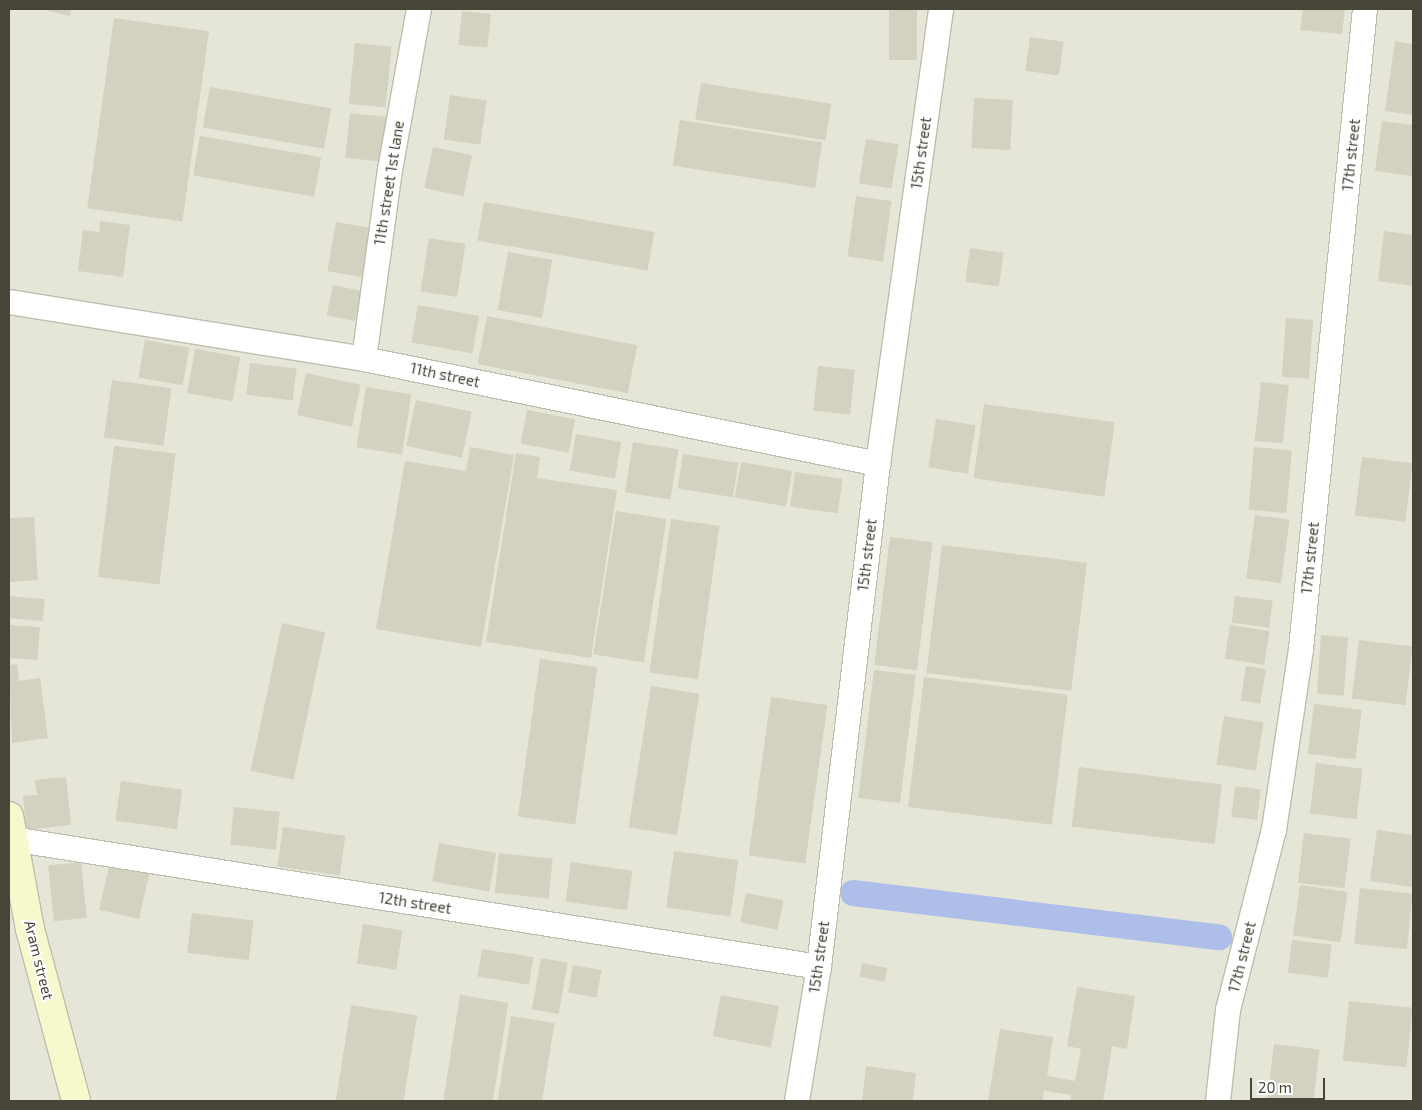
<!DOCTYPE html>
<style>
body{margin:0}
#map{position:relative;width:1422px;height:1110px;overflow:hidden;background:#f3f3e9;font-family:"Exo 2",sans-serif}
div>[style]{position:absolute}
.residential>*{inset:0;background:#e6e6d8;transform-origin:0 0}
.canal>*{height:26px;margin:-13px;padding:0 13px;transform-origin:13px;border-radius:13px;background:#adbfe9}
.building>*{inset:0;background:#d3d1c0;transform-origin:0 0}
.roads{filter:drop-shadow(1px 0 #bdbdad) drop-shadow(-1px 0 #bdbdad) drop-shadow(0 1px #bdbdad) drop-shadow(0 -1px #bdbdad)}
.street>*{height:24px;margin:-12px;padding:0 12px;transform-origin:12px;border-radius:12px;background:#fff}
.secondary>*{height:28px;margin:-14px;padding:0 14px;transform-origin:14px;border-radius:14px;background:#f7f9cd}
span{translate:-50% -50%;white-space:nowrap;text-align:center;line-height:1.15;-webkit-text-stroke:4px #fff;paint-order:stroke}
.street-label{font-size:15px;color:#464538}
.frame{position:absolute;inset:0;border:10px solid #464538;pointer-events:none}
.scale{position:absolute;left:1250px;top:1078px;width:75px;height:22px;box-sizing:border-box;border:2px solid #464538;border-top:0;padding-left:6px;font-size:15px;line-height:18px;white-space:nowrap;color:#464538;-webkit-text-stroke:4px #fff;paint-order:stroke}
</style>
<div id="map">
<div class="residential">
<i style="left:9px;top:9px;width:1404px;height:1092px"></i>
</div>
<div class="canal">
<i style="left:853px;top:893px;width:369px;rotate:6.9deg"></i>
</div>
<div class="building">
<i style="clip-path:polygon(42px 9px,71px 9px,70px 16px)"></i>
<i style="left:889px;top:9px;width:28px;height:51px"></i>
<i style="clip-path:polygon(1303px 9px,1345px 9px,1342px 34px,1300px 30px)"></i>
<i style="left:462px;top:11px;width:29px;height:34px;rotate:6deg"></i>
<i style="left:114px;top:18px;width:96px;height:192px;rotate:8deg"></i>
<i style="left:1030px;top:37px;width:34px;height:34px;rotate:8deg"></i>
<i style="clip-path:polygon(1395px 41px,1413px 44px,1413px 115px,1385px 111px)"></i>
<i style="left:355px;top:43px;width:37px;height:61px;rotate:6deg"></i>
<i style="left:701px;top:83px;width:132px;height:37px;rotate:9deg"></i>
<i style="left:210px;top:87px;width:123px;height:41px;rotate:10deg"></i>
<i style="left:450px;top:95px;width:37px;height:45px;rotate:8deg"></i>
<i style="left:974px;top:98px;width:39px;height:50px;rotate:3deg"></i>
<i style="left:350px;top:113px;width:38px;height:45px;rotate:6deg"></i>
<i style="left:680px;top:120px;width:144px;height:46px;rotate:9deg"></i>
<i style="clip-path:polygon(1382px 121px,1413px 125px,1413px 176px,1375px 171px)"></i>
<i style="left:200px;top:136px;width:123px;height:40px;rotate:10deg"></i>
<i style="left:866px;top:139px;width:33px;height:45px;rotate:9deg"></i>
<i style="left:433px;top:147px;width:40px;height:42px;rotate:12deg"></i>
<i style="left:856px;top:196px;width:36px;height:61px;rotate:8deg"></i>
<i style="left:484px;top:202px;width:173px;height:39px;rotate:10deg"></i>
<i style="clip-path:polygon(100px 221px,130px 225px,123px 277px,78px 271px,83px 230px,99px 232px)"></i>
<i style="left:336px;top:222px;width:35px;height:50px;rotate:10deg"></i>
<i style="clip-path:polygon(1384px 231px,1413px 235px,1413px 286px,1378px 281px)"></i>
<i style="left:429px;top:238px;width:37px;height:54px;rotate:9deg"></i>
<i style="left:970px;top:248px;width:34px;height:34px;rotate:8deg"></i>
<i style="left:508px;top:252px;width:45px;height:59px;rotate:10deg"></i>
<i style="left:333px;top:285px;width:29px;height:31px;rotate:12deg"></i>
<i style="left:418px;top:305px;width:62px;height:38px;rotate:10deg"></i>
<i style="left:487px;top:316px;width:153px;height:49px;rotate:11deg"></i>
<i style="left:1286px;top:318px;width:27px;height:59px;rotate:4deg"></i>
<i style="left:145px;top:340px;width:45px;height:38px;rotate:10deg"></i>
<i style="left:195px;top:349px;width:46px;height:45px;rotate:10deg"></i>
<i style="left:250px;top:363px;width:47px;height:32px;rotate:7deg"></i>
<i style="left:818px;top:366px;width:37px;height:45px;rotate:6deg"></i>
<i style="left:306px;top:373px;width:56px;height:43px;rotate:12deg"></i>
<i style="left:112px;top:380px;width:60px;height:58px;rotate:8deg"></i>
<i style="left:1261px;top:382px;width:28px;height:59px;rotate:6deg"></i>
<i style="left:366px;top:387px;width:46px;height:61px;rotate:9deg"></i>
<i style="left:416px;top:400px;width:57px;height:47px;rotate:12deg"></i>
<i style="left:984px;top:404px;width:132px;height:75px;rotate:8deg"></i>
<i style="left:527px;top:410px;width:49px;height:34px;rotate:11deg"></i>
<i style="left:936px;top:419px;width:40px;height:49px;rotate:9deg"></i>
<i style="left:576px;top:434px;width:46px;height:37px;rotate:10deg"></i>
<i style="left:633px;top:442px;width:46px;height:51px;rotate:9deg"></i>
<i style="left:114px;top:446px;width:62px;height:132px;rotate:7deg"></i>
<i style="clip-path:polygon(470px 447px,514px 455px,481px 647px,376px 629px,405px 461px,466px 471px)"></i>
<i style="left:1254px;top:447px;width:38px;height:63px;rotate:5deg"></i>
<i style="clip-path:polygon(516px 453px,540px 457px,537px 478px,617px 490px,591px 658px,486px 642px)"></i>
<i style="left:683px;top:454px;width:56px;height:35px;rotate:9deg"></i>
<i style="left:1362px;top:457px;width:51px;height:59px;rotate:7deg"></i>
<i style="left:741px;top:462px;width:52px;height:36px;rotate:10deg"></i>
<i style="left:795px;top:472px;width:48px;height:35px;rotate:8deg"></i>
<i style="left:616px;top:511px;width:51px;height:145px;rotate:9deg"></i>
<i style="left:1255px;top:515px;width:35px;height:64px;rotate:8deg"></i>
<i style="clip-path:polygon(34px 517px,38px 580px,9px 582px,9px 518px)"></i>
<i style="left:671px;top:519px;width:49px;height:155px;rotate:8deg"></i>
<i style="left:890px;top:537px;width:43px;height:129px;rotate:7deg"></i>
<i style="left:942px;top:545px;width:146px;height:129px;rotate:7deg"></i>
<i style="left:9px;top:596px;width:36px;height:22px;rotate:5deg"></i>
<i style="left:1235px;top:596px;width:38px;height:27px;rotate:7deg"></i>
<i style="left:282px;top:623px;width:44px;height:151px;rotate:12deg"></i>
<i style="left:9px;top:625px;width:31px;height:33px;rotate:4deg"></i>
<i style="left:1230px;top:625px;width:40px;height:34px;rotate:9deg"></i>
<i style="left:1321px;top:635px;width:27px;height:59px;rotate:4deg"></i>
<i style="left:1359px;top:640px;width:54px;height:59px;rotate:7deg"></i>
<i style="left:540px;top:659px;width:58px;height:159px;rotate:8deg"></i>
<i style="clip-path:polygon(17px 664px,19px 681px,40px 678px,48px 738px,12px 743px,9px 665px)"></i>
<i style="left:1246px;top:666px;width:20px;height:35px;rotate:9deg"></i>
<i style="left:874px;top:670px;width:42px;height:129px;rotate:7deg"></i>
<i style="left:924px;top:677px;width:145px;height:131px;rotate:7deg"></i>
<i style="left:651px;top:686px;width:49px;height:143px;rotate:9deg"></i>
<i style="left:771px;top:697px;width:57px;height:160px;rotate:8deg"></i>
<i style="left:1314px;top:704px;width:48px;height:50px;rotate:7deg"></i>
<i style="left:1224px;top:716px;width:40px;height:49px;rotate:9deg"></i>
<i style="left:1316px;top:763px;width:47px;height:51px;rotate:7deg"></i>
<i style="left:1079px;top:767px;width:144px;height:60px;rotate:7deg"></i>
<i style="clip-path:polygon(66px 777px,71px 825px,26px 830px,23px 796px,37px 795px,35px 780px)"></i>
<i style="left:121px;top:781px;width:62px;height:40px;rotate:8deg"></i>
<i style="left:1235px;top:786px;width:26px;height:31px;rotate:7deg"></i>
<i style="left:234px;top:807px;width:46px;height:38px;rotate:6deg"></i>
<i style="left:283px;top:827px;width:63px;height:40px;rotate:8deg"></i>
<i style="clip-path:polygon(1377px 830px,1413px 835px,1413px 887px,1370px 881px)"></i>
<i style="left:1304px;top:833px;width:47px;height:50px;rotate:7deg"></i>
<i style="left:439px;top:843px;width:58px;height:39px;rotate:10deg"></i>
<i style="left:674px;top:851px;width:65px;height:57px;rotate:8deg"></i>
<i style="left:499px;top:853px;width:54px;height:40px;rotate:6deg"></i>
<i style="left:81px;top:862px;width:56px;height:33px;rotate:84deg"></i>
<i style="left:110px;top:862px;width:41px;height:49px;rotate:13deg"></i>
<i style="left:571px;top:862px;width:62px;height:40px;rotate:8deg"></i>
<i style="left:1300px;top:885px;width:48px;height:51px;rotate:8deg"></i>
<i style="left:1360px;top:888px;width:53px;height:56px;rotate:6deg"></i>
<i style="left:746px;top:893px;width:38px;height:30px;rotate:11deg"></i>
<i style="left:192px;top:913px;width:62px;height:40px;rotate:7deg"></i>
<i style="left:363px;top:924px;width:40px;height:40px;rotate:9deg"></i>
<i style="left:1292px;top:940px;width:40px;height:33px;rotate:7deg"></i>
<i style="left:482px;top:949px;width:52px;height:28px;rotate:9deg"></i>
<i style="left:541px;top:958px;width:27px;height:52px;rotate:10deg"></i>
<i style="left:862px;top:963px;width:26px;height:14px;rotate:11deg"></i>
<i style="left:573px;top:965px;width:29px;height:28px;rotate:10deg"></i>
<i style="clip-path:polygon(1077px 987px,1135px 996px,1127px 1049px,1112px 1046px,1103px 1101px,1070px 1101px,1071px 1095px,1044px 1091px,1043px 1101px,988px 1101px,1000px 1029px,1053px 1037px,1047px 1076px,1075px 1081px,1081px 1049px,1067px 1046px)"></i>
<i style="left:460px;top:995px;width:49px;height:107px;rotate:9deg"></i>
<i style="left:721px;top:995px;width:59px;height:42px;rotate:11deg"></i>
<i style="left:1349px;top:1001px;width:64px;height:60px;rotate:6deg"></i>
<i style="left:351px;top:1005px;width:67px;height:97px;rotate:9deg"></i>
<i style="left:511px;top:1016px;width:44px;height:86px;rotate:9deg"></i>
<i style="left:1274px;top:1044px;width:46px;height:57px;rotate:7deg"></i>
<i style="clip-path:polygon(866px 1066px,916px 1073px,913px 1101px,862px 1101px)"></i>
</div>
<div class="roads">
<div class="street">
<i style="left:9px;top:302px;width:360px;rotate:9.1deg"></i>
<i style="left:364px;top:359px;width:525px;rotate:11.55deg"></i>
<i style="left:364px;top:359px;width:191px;rotate:-82.2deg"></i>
<i style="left:390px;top:170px;width:164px;rotate:-79.8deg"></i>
<i style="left:12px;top:839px;width:817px;rotate:9.01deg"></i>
<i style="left:797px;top:1101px;width:136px;rotate:-80.7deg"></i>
<i style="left:819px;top:967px;width:506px;rotate:-83.31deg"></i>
<i style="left:878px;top:464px;width:459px;rotate:-82.1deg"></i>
<i style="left:1218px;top:1101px;width:92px;rotate:-83.7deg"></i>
<i style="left:1228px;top:1010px;width:186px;rotate:-75.7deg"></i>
<i style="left:1274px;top:830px;width:183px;rotate:-81.5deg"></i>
<i style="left:1301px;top:649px;width:643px;rotate:-84.29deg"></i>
</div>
<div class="secondary">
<i style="left:9px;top:816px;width:115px;rotate:79.5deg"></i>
<i style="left:30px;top:929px;width:178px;rotate:75deg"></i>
</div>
</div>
<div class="street-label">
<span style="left:921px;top:153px;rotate:-82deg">15th street</span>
<span style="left:1351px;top:155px;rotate:-84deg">17th street</span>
<span style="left:389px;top:183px;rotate:-81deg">11th street 1st lane</span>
<span style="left:445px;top:375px;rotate:12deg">11th street</span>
<span style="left:867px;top:555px;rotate:-83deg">15th street</span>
<span style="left:1310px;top:558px;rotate:-84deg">17th street</span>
<span style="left:415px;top:903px;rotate:9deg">12th street</span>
<span style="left:819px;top:957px;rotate:-82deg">15th street</span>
<span style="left:1242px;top:957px;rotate:-76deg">17th street</span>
<span style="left:39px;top:960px;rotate:76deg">Aram street</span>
</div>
<div class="frame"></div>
<div class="scale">20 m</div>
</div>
